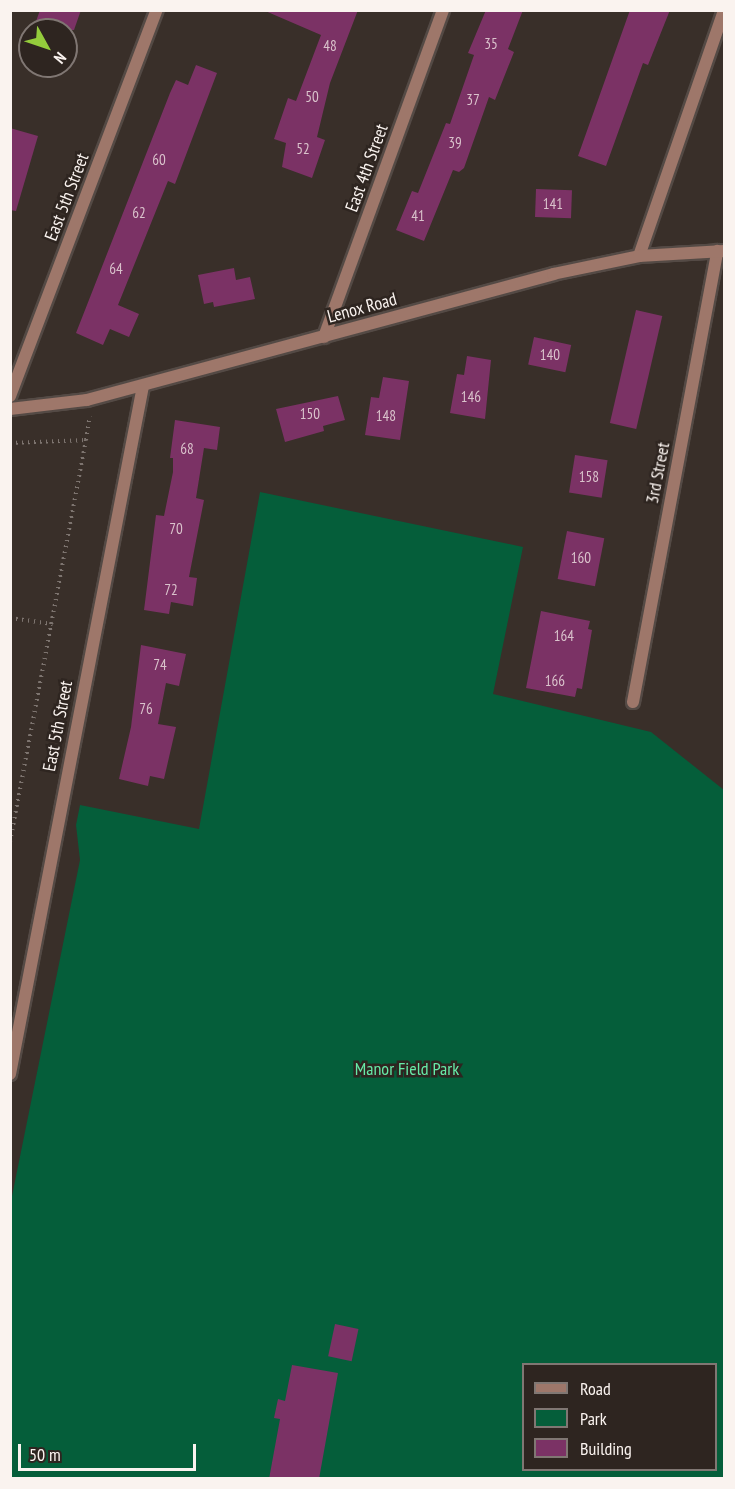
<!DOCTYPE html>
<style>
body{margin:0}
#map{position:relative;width:735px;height:1489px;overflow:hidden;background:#392f29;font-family:"PT Sans Narrow",sans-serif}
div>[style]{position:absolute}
.green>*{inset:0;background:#055e3a}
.building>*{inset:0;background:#7b3265;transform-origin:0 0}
.path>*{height:4px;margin-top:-2px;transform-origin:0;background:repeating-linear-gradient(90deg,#7d746f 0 1.5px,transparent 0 6px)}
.roads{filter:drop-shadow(2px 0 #544a45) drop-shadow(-2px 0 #544a45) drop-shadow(0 2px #544a45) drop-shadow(0 -2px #544a45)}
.minor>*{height:12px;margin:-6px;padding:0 6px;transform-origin:6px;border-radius:6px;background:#9e776a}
.tertiary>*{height:12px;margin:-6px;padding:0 6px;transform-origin:6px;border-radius:6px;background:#9e776a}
span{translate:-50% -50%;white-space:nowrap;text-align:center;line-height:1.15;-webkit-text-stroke:5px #2e2520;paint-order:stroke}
.number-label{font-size:15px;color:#dac3cc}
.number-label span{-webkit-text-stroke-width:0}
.street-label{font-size:18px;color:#faf3ef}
.park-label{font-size:18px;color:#67eba8}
.frame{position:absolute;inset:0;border:12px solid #faf3ef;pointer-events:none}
.legend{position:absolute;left:522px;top:1363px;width:195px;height:108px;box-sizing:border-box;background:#2e2520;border:2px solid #807773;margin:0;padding:8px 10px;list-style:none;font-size:18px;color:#faf3ef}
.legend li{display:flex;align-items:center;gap:12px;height:30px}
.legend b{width:30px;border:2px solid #807773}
.north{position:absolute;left:18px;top:18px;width:60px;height:60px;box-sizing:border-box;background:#2e2520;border:2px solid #807773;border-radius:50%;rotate:130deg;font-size:16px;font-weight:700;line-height:24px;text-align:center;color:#faf3ef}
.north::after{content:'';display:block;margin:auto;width:21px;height:27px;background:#94cc3c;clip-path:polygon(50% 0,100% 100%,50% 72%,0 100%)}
.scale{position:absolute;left:18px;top:1444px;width:178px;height:27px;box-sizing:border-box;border:3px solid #faf3ef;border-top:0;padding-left:8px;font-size:18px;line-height:21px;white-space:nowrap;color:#faf3ef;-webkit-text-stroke:4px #2e2520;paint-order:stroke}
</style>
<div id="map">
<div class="green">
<i style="clip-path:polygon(evenodd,260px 492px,523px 547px,493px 694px,651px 732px,724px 790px,724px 1478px,11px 1478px,11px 1201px,80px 860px,76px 825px,80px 805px,199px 829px,260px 492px,524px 1364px,716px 1364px,716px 1470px,524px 1470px,524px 1364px)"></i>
</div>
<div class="building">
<i style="clip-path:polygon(40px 10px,81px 10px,74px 30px,33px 30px)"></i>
<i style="clip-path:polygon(263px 10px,358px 10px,330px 83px,317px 137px,325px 140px,312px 178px,282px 167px,286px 143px,274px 139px,288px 98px,296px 101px,321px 35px)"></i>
<i style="clip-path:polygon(486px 10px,523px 10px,508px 49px,514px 52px,495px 100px,489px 97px,464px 168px,459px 172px,453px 170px,424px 241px,396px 230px,412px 191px,418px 193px,446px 123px,450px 124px,474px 55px,468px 53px)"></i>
<i style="clip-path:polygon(630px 10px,670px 10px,648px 65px,643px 63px,606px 166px,578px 156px)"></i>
<i style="clip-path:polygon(196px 65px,217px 73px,175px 184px,168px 181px,118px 305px,139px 314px,129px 337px,110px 329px,103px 345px,76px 333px,170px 93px,176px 80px,188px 85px)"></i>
<i style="clip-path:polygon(10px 128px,38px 136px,16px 211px,10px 210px)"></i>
<i style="left:536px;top:189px;width:36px;height:28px;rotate:2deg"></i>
<i style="clip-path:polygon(234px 268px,236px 280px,250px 277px,255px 299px,214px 307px,213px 302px,204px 304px,198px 275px)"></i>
<i style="left:636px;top:310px;width:27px;height:116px;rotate:13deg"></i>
<i style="left:534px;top:337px;width:38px;height:28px;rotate:12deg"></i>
<i style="clip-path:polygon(467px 356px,491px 360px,485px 419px,450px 413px,457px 374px,464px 375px)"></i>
<i style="clip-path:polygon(383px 377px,409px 381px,400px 440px,365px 435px,371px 397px,379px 398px)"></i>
<i style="clip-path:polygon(338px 396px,345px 420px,323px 426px,324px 431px,285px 442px,276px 409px)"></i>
<i style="clip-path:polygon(175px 420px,220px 427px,217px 450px,204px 448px,196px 498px,204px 500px,189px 577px,197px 578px,193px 606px,171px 602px,169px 614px,144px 610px,156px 515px,164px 516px,173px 472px,173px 458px,170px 458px)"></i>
<i style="left:575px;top:455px;width:33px;height:38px;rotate:9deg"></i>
<i style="left:567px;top:531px;width:38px;height:49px;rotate:11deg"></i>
<i style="clip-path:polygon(541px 611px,590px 621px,588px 629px,592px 630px,582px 689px,577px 688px,575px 697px,526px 688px)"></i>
<i style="clip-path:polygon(141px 645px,186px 654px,179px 686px,166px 683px,158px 724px,176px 727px,164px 779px,150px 776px,148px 786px,119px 779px,131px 727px)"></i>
<i style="left:335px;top:1324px;width:24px;height:33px;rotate:12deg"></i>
<i style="clip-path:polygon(292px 1365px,338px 1373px,319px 1479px,269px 1479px,280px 1419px,274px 1418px,278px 1399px,285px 1401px)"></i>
</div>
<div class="path">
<i style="left:10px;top:443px;width:76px;rotate:-2.3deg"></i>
<i style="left:86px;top:440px;width:24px;rotate:-81deg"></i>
<i style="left:10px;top:618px;width:43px;rotate:7.9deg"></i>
<i style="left:10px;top:842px;width:409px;rotate:-79.3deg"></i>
</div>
<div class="roads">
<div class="minor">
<i style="left:639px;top:256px;width:260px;rotate:-70.9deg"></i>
<i style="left:324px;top:337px;width:348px;rotate:-70deg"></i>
<i style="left:10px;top:396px;width:413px;rotate:-69.2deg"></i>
<i style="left:633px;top:702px;width:459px;rotate:-79.4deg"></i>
<i style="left:10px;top:1074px;width:701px;rotate:-79.06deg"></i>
</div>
<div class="tertiary">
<i style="left:10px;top:409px;width:78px;rotate:-6.7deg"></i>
<i style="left:87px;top:400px;width:483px;rotate:-15.1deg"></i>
<i style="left:553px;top:274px;width:88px;rotate:-11.8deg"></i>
<i style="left:639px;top:256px;width:85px;rotate:-3.4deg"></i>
</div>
</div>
<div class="number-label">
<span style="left:491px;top:44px">35</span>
<span style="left:330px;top:46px">48</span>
<span style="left:312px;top:97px">50</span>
<span style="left:473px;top:100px">37</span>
<span style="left:455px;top:143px">39</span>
<span style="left:303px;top:149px">52</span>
<span style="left:159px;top:160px">60</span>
<span style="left:553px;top:204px">141</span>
<span style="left:139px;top:213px">62</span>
<span style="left:418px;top:216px">41</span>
<span style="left:116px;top:269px">64</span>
<span style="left:550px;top:355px">140</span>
<span style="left:471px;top:397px">146</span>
<span style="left:310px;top:414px">150</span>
<span style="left:386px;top:416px">148</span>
<span style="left:187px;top:449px">68</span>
<span style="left:589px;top:477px">158</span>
<span style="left:176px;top:529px">70</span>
<span style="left:581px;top:558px">160</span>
<span style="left:171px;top:590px">72</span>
<span style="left:564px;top:636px">164</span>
<span style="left:160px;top:665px">74</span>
<span style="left:555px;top:681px">166</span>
<span style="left:146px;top:709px">76</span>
</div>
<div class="street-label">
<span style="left:367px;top:168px;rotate:-70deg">East 4th Street</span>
<span style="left:67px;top:197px;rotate:-69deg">East 5th Street</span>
<span style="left:362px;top:308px;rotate:-15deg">Lenox Road</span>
<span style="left:658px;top:473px;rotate:-79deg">3rd Street</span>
<span style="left:58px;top:726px;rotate:-79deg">East 5th Street</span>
</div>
<div class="park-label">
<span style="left:407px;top:1069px">Manor Field Park</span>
</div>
<div class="frame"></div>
<ul class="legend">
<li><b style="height:8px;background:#9e776a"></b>Road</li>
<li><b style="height:16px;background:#055e3a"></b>Park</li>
<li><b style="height:16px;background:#7b3265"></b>Building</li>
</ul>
<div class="north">N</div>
<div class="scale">50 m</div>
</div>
